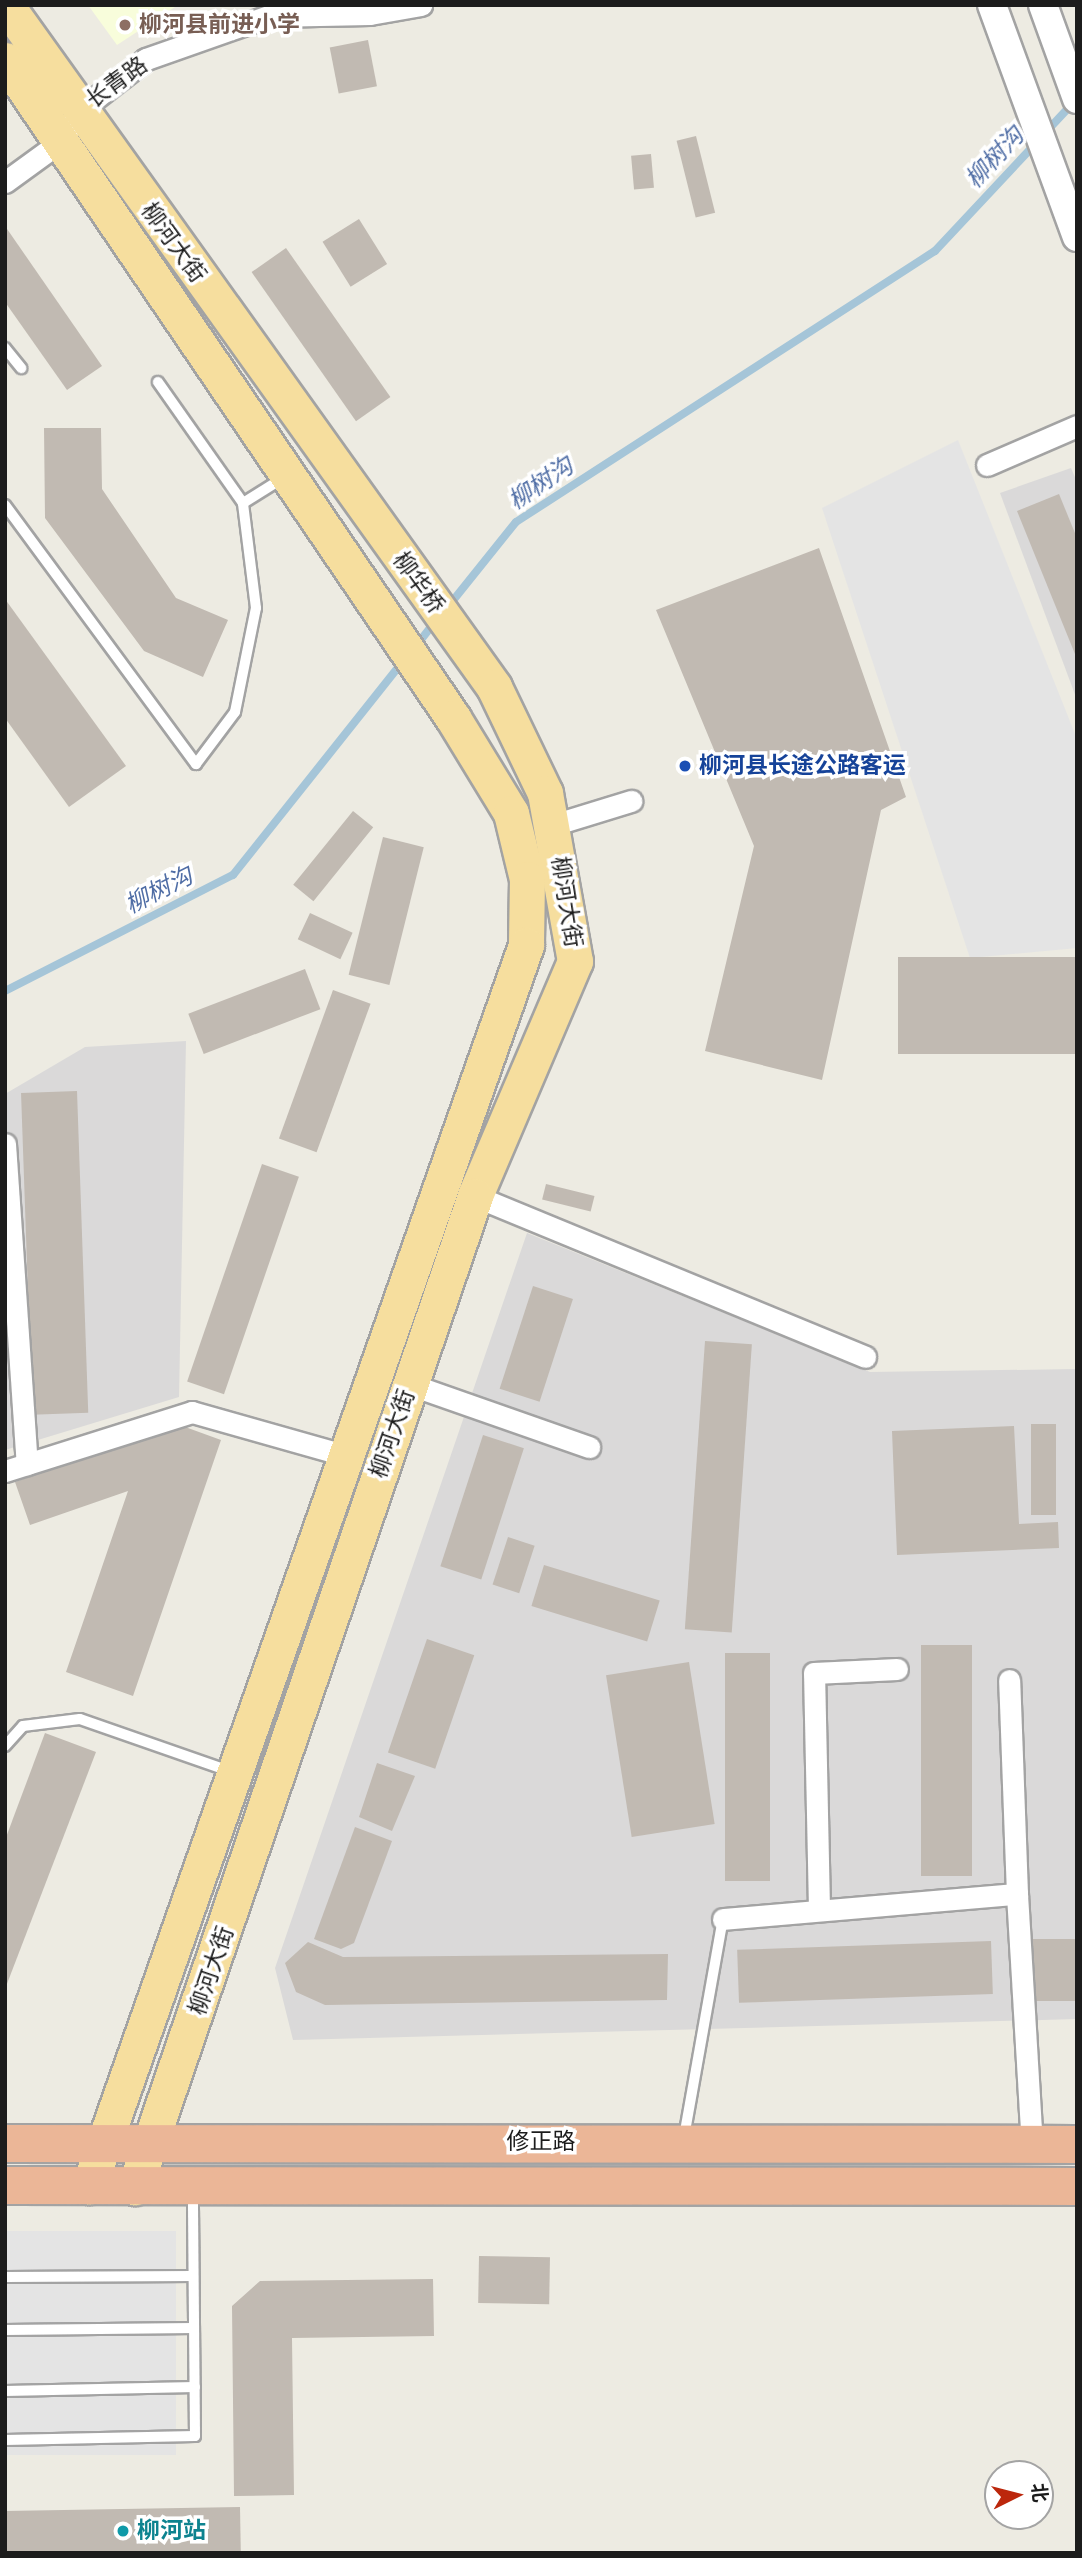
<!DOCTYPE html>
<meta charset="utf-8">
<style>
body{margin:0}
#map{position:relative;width:1082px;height:2558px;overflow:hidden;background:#edebe2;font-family:"Source Sans 3","Noto Sans SC",sans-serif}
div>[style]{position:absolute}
.residential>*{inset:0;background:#dad9d9}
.education>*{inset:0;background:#f8fddb}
.parking>*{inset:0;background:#e4e4e4;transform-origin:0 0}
.stream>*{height:8px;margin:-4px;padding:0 4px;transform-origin:4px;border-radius:4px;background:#a5c5d8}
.building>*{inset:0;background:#c1bab2;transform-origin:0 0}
.roads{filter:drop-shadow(2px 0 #a3a3a3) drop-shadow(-2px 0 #a3a3a3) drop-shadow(0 2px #a3a3a3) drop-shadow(0 -2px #a3a3a3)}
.service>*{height:10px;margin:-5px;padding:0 5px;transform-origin:5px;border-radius:5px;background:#fff}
.minor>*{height:21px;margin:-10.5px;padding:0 10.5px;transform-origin:10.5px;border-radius:10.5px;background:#fff}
.tertiary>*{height:28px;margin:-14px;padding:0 14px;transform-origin:14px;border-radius:14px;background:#fff}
.primary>*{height:35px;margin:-17.5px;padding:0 17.5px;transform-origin:17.5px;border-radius:17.5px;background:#f6de9e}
.trunk>*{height:37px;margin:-18.5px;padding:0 18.5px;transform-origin:18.5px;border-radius:18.5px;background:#ebb697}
.dots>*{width:19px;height:19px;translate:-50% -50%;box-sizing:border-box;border:4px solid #fff;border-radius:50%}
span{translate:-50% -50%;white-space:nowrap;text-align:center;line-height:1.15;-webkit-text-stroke:7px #fff;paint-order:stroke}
.education-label{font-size:23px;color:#785e54;font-weight:700}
.left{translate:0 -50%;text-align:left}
.street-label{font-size:23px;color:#1c1c1c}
.transit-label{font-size:23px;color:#164399;font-weight:700}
.culture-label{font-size:23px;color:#0d838f;font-weight:700}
.water-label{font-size:24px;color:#4f6da5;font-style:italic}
.frame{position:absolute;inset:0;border:7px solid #1c1c1c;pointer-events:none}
.north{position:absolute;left:984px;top:2460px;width:70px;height:70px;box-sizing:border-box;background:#fff;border:2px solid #a4a4a4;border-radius:50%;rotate:84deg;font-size:19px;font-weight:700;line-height:28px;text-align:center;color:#1c1c1c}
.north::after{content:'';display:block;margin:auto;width:24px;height:32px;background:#bc270c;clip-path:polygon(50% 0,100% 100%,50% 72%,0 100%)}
</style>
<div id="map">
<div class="residential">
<i style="clip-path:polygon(1071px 468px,1077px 482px,1077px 700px,1000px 493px)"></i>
<i style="clip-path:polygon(186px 1041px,179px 1397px,5px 1450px,5px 1094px,85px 1047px)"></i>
<i style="clip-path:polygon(527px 1233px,870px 1372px,1077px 1369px,1077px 2019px,293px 2040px,275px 1968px)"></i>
</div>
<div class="education">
<i style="clip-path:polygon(88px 5px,178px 5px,117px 45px)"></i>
</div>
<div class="parking">
<i style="clip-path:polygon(958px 440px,1077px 739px,1077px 948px,970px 958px,822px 508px)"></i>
<i style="left:5px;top:2231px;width:171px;height:224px"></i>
</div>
<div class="stream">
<i style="left:1045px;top:133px;width:42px;rotate:-46.9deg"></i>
<i style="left:447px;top:608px;width:110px;rotate:-51.3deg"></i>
<i style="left:516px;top:522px;width:499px;rotate:-32.9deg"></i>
<i style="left:935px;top:251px;width:148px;rotate:-46.9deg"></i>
<i style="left:416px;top:646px;width:33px;rotate:-52deg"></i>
<i style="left:5px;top:991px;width:256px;rotate:-27deg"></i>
<i style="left:233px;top:875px;width:273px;rotate:-51.5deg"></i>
</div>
<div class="building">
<i style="left:368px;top:40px;width:47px;height:39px;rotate:79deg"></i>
<i style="left:696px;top:136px;width:79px;height:20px;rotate:76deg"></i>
<i style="left:651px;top:154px;width:34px;height:20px;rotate:85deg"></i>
<i style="left:359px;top:219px;width:53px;height:43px;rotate:58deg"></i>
<i style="clip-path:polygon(5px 226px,102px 366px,67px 390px,5px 302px)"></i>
<i style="left:286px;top:248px;width:182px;height:42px;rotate:55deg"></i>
<i style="clip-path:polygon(44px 428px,101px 428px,102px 489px,176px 598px,228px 620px,203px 677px,144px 651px,45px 518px)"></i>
<i style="clip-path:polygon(1059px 494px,1077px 538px,1077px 659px,1017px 511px)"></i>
<i style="clip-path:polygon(819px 548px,906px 797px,881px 810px,822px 1080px,705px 1051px,754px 846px,656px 610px)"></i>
<i style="clip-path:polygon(5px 599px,126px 766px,69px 807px,5px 718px)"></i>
<i style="left:353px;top:811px;width:26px;height:95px;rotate:39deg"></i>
<i style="left:383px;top:837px;width:42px;height:142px;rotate:14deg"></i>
<i style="left:310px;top:913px;width:47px;height:29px;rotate:25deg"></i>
<i style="left:1077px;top:957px;width:97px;height:179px;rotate:90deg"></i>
<i style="left:305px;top:969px;width:43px;height:125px;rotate:69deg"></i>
<i style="left:333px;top:990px;width:40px;height:158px;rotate:20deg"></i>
<i style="left:77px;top:1091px;width:322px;height:56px;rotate:88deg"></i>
<i style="left:262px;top:1164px;width:39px;height:230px;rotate:19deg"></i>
<i style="left:546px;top:1184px;width:50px;height:16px;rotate:14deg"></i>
<i style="left:533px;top:1286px;width:42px;height:108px;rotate:18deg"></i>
<i style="left:705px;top:1341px;width:47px;height:289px;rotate:4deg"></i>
<i style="clip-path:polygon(177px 1424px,221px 1440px,133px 1696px,66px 1672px,128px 1491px,30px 1525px,15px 1482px)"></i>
<i style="left:1031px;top:1424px;width:25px;height:91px"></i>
<i style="clip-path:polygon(1014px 1426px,1019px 1524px,1058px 1522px,1059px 1548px,897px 1555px,892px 1431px)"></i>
<i style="left:483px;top:1435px;width:43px;height:138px;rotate:18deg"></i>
<i style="left:508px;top:1537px;width:28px;height:50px;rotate:18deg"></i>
<i style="left:544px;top:1565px;width:121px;height:43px;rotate:17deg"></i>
<i style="left:427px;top:1639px;width:50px;height:120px;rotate:19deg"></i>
<i style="left:921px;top:1645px;width:51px;height:231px"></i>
<i style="left:725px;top:1653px;width:45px;height:228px"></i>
<i style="left:689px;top:1662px;width:164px;height:84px;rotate:81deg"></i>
<i style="clip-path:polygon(45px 1733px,96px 1752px,5px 1989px,5px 1840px)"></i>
<i style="clip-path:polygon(377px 1763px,415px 1776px,392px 1831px,359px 1817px)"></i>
<i style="clip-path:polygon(355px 1827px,392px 1841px,354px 1943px,341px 1949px,314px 1939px)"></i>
<i style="left:1077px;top:1939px;width:62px;height:49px;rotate:90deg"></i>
<i style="left:991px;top:1941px;width:53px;height:254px;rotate:88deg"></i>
<i style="clip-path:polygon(308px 1942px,343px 1957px,668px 1954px,667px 2000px,325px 2005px,296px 1992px,285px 1963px)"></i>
<i style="left:479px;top:2256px;width:71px;height:47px;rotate:1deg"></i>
<i style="clip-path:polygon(433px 2279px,434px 2336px,292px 2338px,294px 2495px,234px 2496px,232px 2306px,260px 2281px)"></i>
<i style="left:240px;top:2507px;width:46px;height:235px;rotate:89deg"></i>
</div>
<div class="roads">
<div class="service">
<i style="left:5px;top:348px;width:26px;rotate:51deg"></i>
<i style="left:243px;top:503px;width:47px;rotate:-32deg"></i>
<i style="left:5px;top:505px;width:322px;rotate:53.6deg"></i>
<i style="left:196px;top:764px;width:65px;rotate:-53.1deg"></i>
<i style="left:235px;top:712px;width:106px;rotate:-78.6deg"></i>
<i style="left:256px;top:608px;width:106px;rotate:-97.1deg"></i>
<i style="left:243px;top:503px;width:148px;rotate:-125.1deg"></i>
<i style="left:5px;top:1746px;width:27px;rotate:-48deg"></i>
<i style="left:23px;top:1726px;width:57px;rotate:-7deg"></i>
<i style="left:80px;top:1719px;width:158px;rotate:19.2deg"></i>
<i style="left:684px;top:2137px;width:221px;rotate:-79.9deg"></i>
<i style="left:5px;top:2277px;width:188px;rotate:-0.3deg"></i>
<i style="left:5px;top:2330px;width:189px;rotate:-0.6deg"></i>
<i style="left:5px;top:2391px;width:190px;rotate:-1.2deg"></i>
<i style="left:5px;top:2440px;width:190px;rotate:-1.2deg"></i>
<i style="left:195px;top:2436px;width:245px;rotate:-90.5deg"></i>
</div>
<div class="minor">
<i style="left:5px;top:182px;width:68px;rotate:-36deg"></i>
<i style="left:60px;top:142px;width:36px;rotate:-58deg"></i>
<i style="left:79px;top:111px;width:85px;rotate:-37.8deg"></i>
<i style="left:146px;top:59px;width:130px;rotate:-19.3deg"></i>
<i style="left:269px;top:16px;width:101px;rotate:-1.1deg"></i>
<i style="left:370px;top:14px;width:52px;rotate:-10deg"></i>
<i style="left:987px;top:465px;width:98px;rotate:-23.4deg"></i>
<i style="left:553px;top:825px;width:82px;rotate:-17.1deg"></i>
<i style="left:5px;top:1144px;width:321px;rotate:86.1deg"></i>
<i style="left:475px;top:1196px;width:422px;rotate:22.4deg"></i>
<i style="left:409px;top:1384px;width:191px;rotate:19.3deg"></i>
<i style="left:5px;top:1471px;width:196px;rotate:-17.5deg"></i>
<i style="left:192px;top:1412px;width:158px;rotate:15.8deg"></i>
<i style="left:1017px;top:1894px;width:250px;rotate:86.6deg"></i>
<i style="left:819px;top:1909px;width:236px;rotate:-91.2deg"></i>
<i style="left:814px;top:1673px;width:83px;rotate:-2.8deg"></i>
<i style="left:723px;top:1919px;width:295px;rotate:-4.9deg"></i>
<i style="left:1017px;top:1894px;width:214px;rotate:-92.1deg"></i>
</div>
<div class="tertiary">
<i style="left:992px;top:5px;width:247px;rotate:69.9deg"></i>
<i style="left:1043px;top:5px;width:100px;rotate:70.1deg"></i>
</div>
<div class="primary">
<i style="left:6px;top:5px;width:839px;rotate:54.41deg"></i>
<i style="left:494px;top:687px;width:118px;rotate:64.3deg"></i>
<i style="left:545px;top:793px;width:171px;rotate:79.9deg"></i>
<i style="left:575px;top:961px;width:255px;rotate:113.1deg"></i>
<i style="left:475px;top:1196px;width:1048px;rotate:108.94deg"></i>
<i style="left:5px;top:60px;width:796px;rotate:55.75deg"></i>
<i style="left:453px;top:718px;width:111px;rotate:58.6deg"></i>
<i style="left:511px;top:813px;width:68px;rotate:76.4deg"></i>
<i style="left:527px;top:879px;width:66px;rotate:90.9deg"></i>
<i style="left:526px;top:945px;width:1316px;rotate:109.4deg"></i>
</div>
<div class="trunk">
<i style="left:5px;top:2143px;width:1072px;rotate:0.05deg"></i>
<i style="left:5px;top:2185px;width:1072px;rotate:0.05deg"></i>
</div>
</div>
<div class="dots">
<i style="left:125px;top:25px;background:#8d6e63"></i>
<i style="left:685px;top:766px;background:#1a4fb4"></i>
<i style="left:123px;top:2531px;background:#0f9aa8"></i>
</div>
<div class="education-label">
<span class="left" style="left:139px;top:25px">柳河县前进小学</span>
</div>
<div class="street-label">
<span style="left:117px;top:83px;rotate:-36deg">长青路</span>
<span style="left:173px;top:243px;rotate:54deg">柳河大街</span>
<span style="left:418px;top:583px;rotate:54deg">柳华桥</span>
<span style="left:566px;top:902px;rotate:81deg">柳河大街</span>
<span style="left:393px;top:1434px;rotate:-71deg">柳河大街</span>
<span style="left:212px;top:1971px;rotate:-71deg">柳河大街</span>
<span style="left:541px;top:2142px">修正路</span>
</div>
<div class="transit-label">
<span class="left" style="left:699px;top:766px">柳河县长途公路客运</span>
</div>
<div class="culture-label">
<span class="left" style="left:137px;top:2531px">柳河站</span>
</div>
<div class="water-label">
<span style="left:995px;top:158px;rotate:-47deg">柳树沟</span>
<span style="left:541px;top:484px;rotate:-34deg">柳树沟</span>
<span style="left:159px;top:891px;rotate:-27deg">柳树沟</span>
</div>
<div class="frame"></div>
<div class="north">北</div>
</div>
